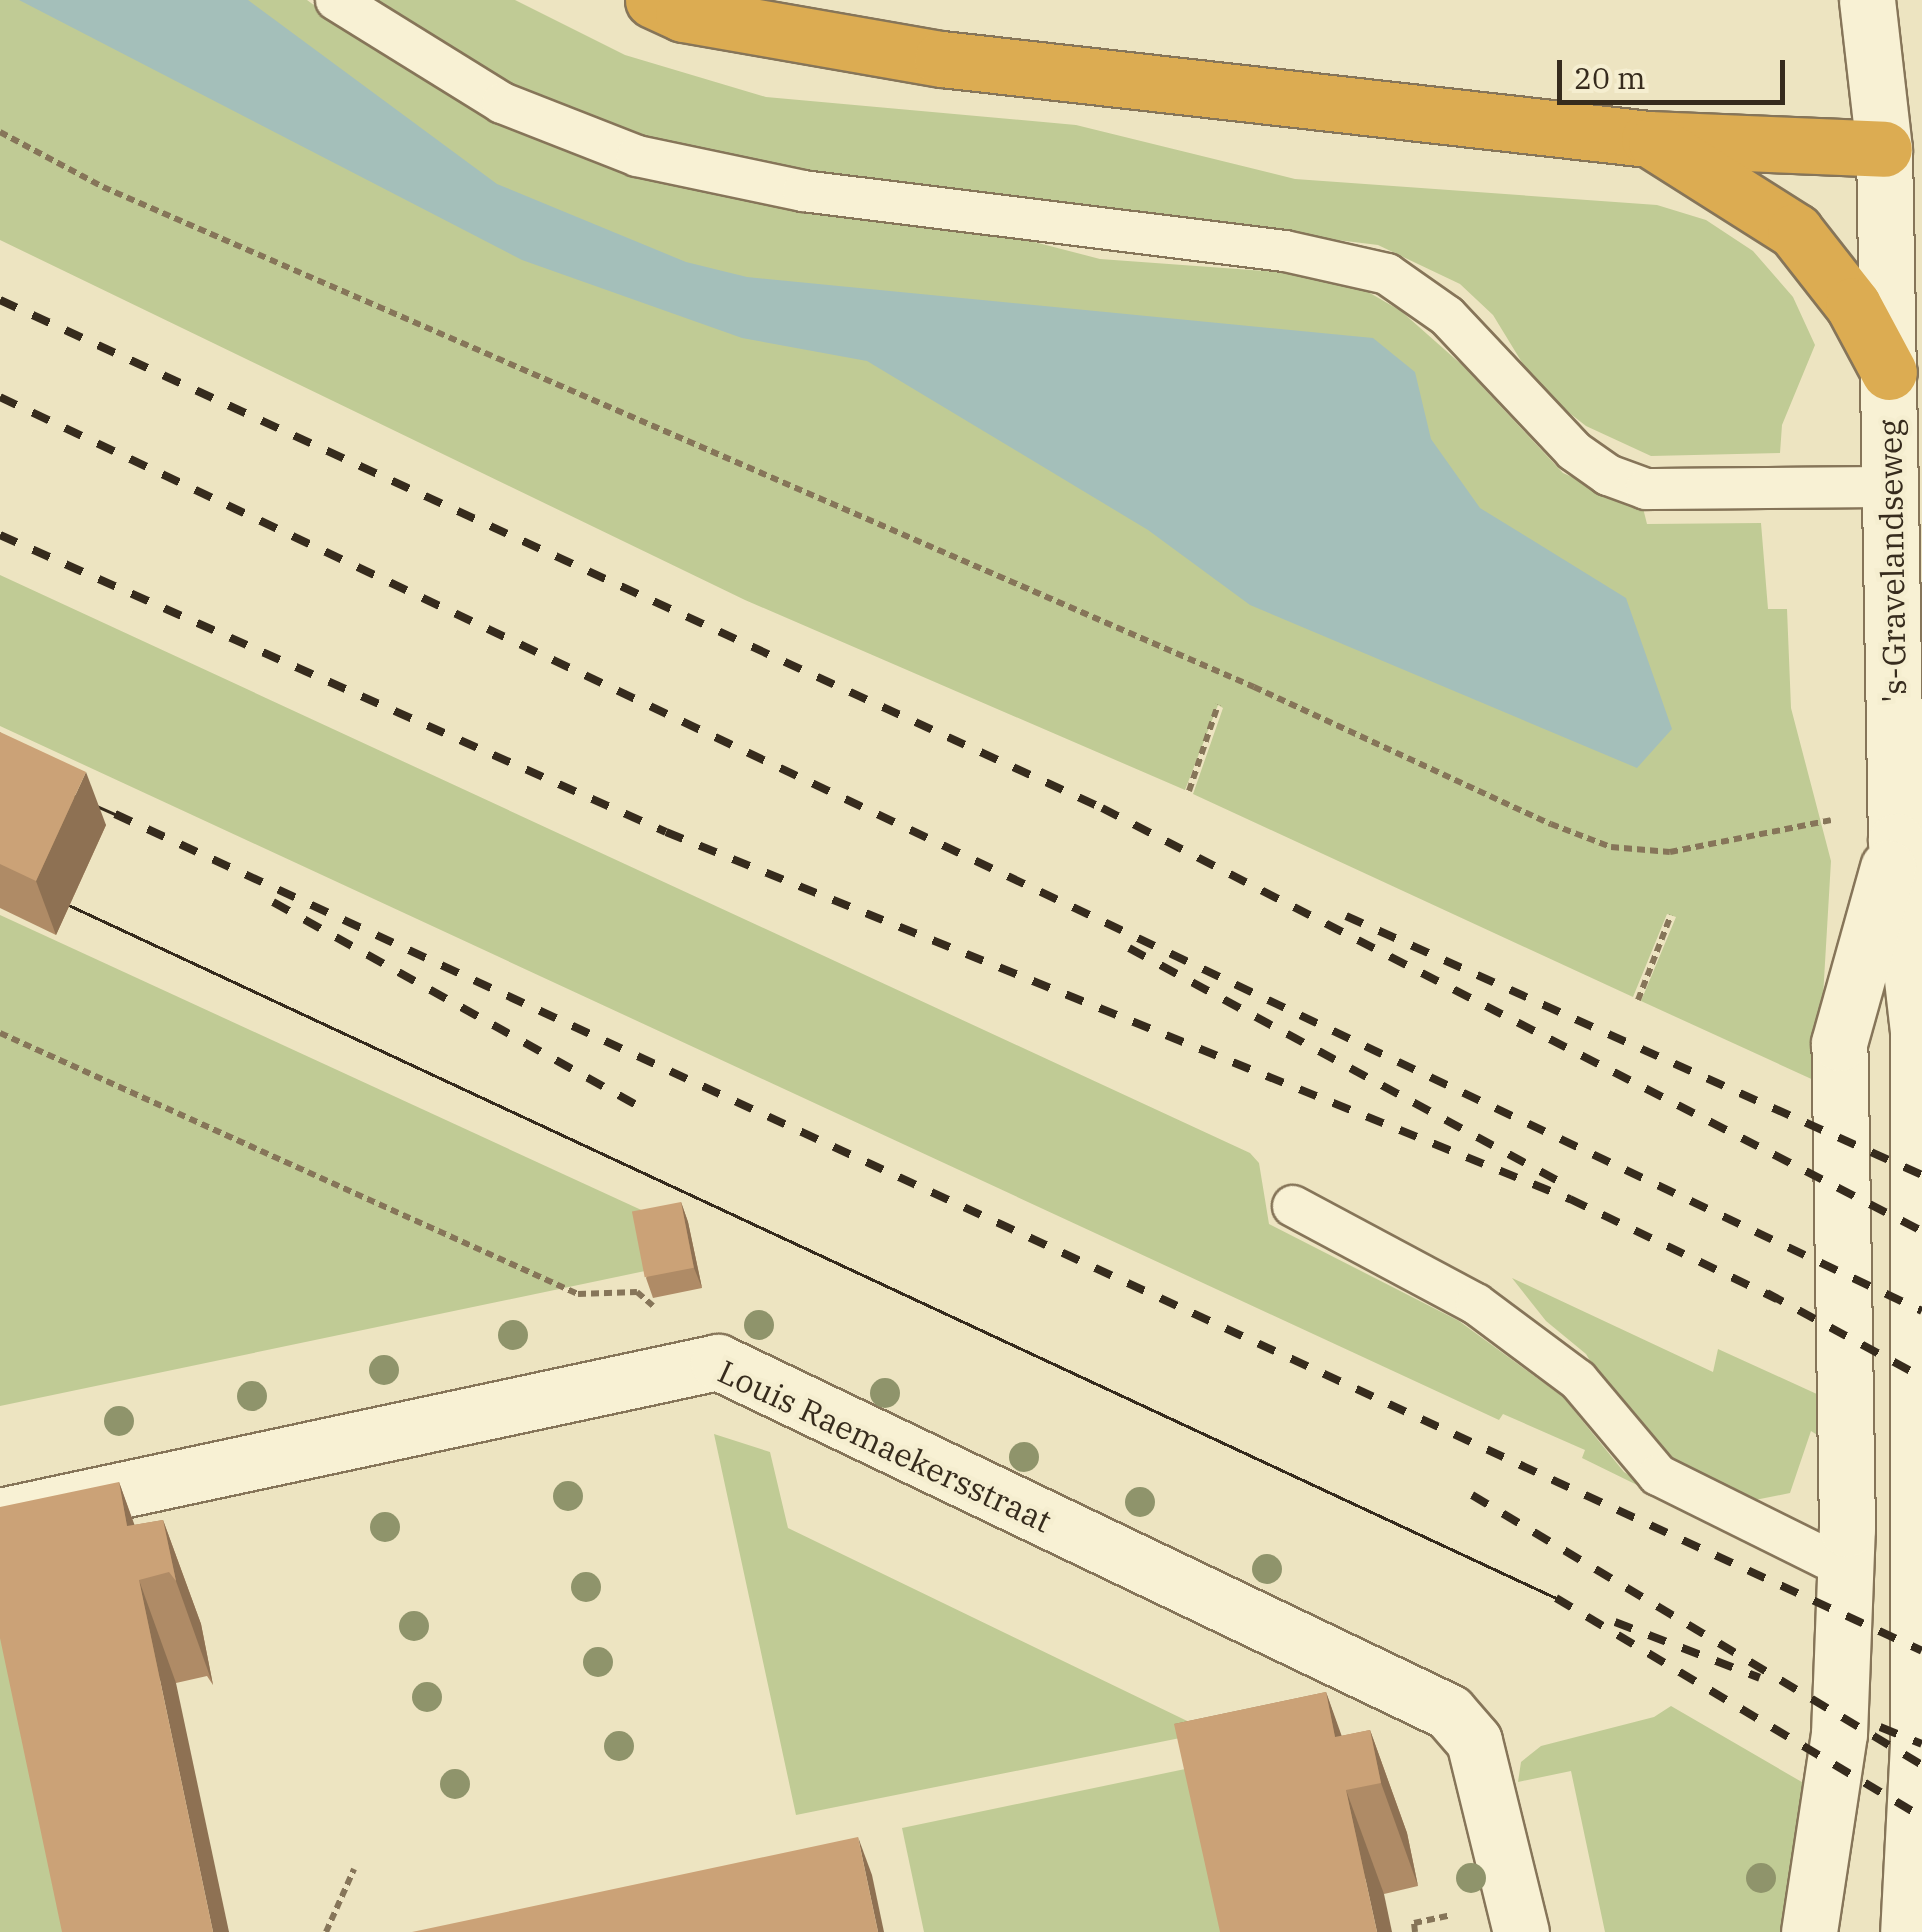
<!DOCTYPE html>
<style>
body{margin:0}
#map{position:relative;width:1922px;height:1932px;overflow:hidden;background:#ede4c1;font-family:"IBM Plex Serif",serif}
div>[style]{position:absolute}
.green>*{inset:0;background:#c0cb95}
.water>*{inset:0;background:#a4bfba}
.path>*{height:6px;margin-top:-3px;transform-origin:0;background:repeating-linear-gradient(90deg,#867559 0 8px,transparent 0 13px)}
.roads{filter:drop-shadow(2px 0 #867559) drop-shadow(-2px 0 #867559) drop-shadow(0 2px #867559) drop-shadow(0 -2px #867559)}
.lane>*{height:40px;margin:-20px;padding:0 20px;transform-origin:20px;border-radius:20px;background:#f8f1d4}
.street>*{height:55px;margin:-27.5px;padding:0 27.5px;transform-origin:27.5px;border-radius:27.5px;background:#f8f1d4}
.secondary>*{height:55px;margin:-27.5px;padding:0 27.5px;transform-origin:27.5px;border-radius:27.5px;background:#f8f1d4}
.highway>*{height:55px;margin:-27.5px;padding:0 27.5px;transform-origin:27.5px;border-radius:27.5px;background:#dcac52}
.tram>*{height:2.5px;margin:-1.25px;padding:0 1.25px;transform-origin:1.25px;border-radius:1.25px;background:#362b1d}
.rail>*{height:8px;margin-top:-4px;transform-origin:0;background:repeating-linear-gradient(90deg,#362b1d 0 18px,transparent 0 36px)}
.trees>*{width:30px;height:30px;margin:-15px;border-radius:50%;background:#8f946b}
.wall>*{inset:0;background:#af8b66}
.shaded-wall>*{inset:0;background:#8e7153}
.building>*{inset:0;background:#cba277;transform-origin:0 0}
span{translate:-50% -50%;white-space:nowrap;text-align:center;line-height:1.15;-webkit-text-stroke:9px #f5eed0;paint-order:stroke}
.street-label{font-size:32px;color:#362b1d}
.scale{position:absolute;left:1557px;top:60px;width:228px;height:45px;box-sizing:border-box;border:5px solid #362b1d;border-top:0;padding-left:12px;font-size:30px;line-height:35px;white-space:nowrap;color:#362b1d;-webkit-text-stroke:8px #f5eed0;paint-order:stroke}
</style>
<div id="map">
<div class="green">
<i style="clip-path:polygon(0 0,307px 0,373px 49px,489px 117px,633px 173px,1004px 234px,1100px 259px,1280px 272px,1363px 289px,1401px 311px,1462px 365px,1563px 473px,1643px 508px,1647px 524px,1761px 523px,1768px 609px,1787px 609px,1791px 708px,1831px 861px,1818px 1082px,1641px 1001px,1676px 917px,1667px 914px,1633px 997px,1193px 794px,1223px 708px,1218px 705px,1185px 790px,745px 600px,0 240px)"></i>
<i style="clip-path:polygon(365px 0,515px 0,625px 55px,766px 97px,1076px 125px,1295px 179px,1657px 205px,1706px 220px,1753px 251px,1793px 297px,1815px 345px,1782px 425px,1780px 453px,1651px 456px,1586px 426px,1558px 404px,1534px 382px,1493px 315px,1460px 284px,1378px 245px,805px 175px,643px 140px,506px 89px)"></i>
<i style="clip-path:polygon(0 575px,1250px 1153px,1259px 1163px,1269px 1224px,1459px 1321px,1563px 1397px,1624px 1472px,1686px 1509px,1582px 1458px,1585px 1450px,1503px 1414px,1499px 1420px,0 726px)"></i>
<i style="clip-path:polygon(0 915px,674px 1225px,645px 1271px,0 1406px)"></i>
<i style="clip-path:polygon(1512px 1278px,1713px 1372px,1718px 1349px,1819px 1395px,1819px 1436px,1811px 1431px,1790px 1493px,1755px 1500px,1694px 1480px,1642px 1448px,1586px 1354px,1546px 1321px)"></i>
<i style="clip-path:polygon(714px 1434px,770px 1452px,788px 1528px,1210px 1732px,796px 1815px)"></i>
<i style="clip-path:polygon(0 1584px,78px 1932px,0 1932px)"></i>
<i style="clip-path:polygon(1671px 1706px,1807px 1785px,1781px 1932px,1605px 1932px,1571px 1771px,1518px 1782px,1521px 1762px,1541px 1746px,1654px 1717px)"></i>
<i style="clip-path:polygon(1190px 1768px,1228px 1932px,924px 1932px,902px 1828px)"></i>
</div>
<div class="water">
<i style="clip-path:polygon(19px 0,248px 0,497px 184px,686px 262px,747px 277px,1373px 338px,1415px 372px,1431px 439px,1480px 508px,1626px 598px,1672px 729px,1637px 768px,1250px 605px,1148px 530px,867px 361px,742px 338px,522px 260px)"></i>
</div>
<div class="path">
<i style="left:0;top:132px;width:117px;rotate:28.1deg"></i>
<i style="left:103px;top:187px;width:1255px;rotate:23.48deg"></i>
<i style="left:1254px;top:687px;width:327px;rotate:24.8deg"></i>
<i style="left:1551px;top:824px;width:64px;rotate:21deg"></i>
<i style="left:1611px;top:847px;width:59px;rotate:4.8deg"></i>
<i style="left:1670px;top:852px;width:164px;rotate:-11.2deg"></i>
<i style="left:1189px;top:791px;width:91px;rotate:-71.4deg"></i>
<i style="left:1638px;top:1000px;width:91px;rotate:-68.8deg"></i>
<i style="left:0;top:1033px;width:634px;rotate:24.3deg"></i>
<i style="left:578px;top:1294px;width:59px;rotate:-1.9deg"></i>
<i style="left:637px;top:1292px;width:21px;rotate:41deg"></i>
<i style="left:326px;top:1932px;width:69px;rotate:-66deg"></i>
<i style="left:1415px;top:1932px;width:9px;rotate:-96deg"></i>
<i style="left:1414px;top:1923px;width:35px;rotate:-12deg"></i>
</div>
<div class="roads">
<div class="lane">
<i style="left:336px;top:0;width:195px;rotate:31.8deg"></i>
<i style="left:502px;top:103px;width:145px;rotate:21.4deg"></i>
<i style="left:637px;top:156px;width:170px;rotate:11.9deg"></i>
<i style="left:803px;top:191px;width:486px;rotate:7.1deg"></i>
<i style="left:1285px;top:251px;width:105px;rotate:12.7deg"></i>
<i style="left:1387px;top:274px;width:73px;rotate:35deg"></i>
<i style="left:1447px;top:316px;width:185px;rotate:46.7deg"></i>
<i style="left:1574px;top:451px;width:42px;rotate:35.2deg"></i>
<i style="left:1608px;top:475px;width:40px;rotate:20.2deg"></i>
<i style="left:1646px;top:489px;width:244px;rotate:-0.5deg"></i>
<i style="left:1293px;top:1206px;width:208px;rotate:28.2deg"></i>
<i style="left:1476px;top:1304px;width:127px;rotate:36.7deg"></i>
<i style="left:1578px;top:1380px;width:124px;rotate:49.9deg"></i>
<i style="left:1658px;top:1475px;width:209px;rotate:26.4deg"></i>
</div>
<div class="street">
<i style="left:0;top:1516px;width:734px;rotate:-12.11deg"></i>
<i style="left:718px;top:1362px;width:810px;rotate:25.58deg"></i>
<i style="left:1449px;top:1712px;width:38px;rotate:49deg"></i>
<i style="left:1474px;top:1741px;width:197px;rotate:76.2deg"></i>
</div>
<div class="secondary">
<i style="left:1867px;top:0;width:150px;rotate:83.5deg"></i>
<i style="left:1884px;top:149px;width:692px;rotate:89.01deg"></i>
<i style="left:1896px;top:841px;width:191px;rotate:83.4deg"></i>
<i style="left:1918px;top:1031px;width:713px;rotate:90deg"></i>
<i style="left:1918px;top:1744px;width:188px;rotate:93deg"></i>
<i style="left:1809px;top:1932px;width:200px;rotate:-81.4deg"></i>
<i style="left:1839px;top:1734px;width:205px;rotate:-87.8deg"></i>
<i style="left:1847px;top:1529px;width:486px;rotate:-90.9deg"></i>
<i style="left:1839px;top:1043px;width:182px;rotate:-74.4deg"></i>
</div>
<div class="highway">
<i style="left:653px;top:0;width:33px;rotate:25deg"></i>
<i style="left:683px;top:14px;width:263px;rotate:9.9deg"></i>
<i style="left:942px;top:59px;width:712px;rotate:6.46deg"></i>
<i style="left:1649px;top:139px;width:235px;rotate:2.4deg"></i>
<i style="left:1656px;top:143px;width:165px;rotate:32.3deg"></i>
<i style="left:1795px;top:231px;width:94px;rotate:51.9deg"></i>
<i style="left:1853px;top:305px;width:76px;rotate:61.8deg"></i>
</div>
</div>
<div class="tram">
<i style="left:74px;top:796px;width:45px;rotate:23.7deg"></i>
<i style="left:0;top:873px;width:1717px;rotate:24.98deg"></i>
</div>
<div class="rail">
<i style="left:0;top:300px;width:1213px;rotate:24.75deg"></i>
<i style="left:1102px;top:808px;width:923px;rotate:27.29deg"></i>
<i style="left:0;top:397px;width:2128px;rotate:25.43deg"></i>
<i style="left:0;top:535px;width:729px;rotate:24.03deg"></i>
<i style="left:666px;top:832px;width:976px;rotate:22.1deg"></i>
<i style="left:1570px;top:1199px;width:230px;rotate:25.8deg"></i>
<i style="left:115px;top:814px;width:1991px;rotate:24.85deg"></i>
<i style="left:273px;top:902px;width:425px;rotate:29.2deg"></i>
<i style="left:1346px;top:916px;width:632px;rotate:24.21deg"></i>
<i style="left:1129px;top:948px;width:490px;rotate:28.5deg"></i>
<i style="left:1767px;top:1293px;width:176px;rotate:28.5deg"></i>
<i style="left:1472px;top:1495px;width:525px;rotate:30.96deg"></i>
<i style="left:1556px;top:1598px;width:427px;rotate:30.9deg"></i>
<i style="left:1615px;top:1622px;width:155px;rotate:21.1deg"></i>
<i style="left:1880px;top:1727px;width:45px;rotate:22deg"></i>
</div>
<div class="trees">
<i style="left:759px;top:1325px"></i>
<i style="left:513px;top:1335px"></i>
<i style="left:384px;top:1370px"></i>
<i style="left:885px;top:1393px"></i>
<i style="left:252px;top:1396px"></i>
<i style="left:119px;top:1421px"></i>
<i style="left:1024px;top:1457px"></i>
<i style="left:568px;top:1496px"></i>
<i style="left:1140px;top:1502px"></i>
<i style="left:385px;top:1527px"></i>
<i style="left:1267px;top:1569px"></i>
<i style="left:586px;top:1587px"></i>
<i style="left:414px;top:1626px"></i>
<i style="left:598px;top:1662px"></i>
<i style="left:427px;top:1697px"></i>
<i style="left:619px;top:1746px"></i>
<i style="left:455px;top:1784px"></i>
<i style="left:1471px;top:1878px"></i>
<i style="left:1761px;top:1878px"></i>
</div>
<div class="wall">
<i style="clip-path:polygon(0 732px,106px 825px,56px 935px,0 908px)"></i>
<i style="clip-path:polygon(681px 1202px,688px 1222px,702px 1288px,653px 1298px,646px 1278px)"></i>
<i style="clip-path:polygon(119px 1482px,134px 1525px,163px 1520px,201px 1624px,213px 1685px,207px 1676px,176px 1683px,0 1638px)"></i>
<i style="clip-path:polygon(1326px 1692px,1341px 1736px,1370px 1730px,1407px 1833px,1418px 1886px,1384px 1894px,1174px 1724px)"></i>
</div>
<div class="shaded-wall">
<i style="clip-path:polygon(86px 772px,106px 825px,56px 935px,36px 881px)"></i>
<i style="clip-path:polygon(681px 1202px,688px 1222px,702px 1288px,694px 1268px)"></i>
<i style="clip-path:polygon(119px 1482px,153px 1576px,127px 1526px)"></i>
<i style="clip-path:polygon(163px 1520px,201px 1624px,213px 1685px,176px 1581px)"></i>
<i style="clip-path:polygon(139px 1580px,176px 1683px,229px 1932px,213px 1932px)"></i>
<i style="clip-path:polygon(1326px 1692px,1360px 1787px,1335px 1737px)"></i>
<i style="clip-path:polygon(1370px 1730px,1407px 1833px,1418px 1886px,1381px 1783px)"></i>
<i style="clip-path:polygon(1346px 1790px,1384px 1894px,1392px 1932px,1377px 1932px)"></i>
<i style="clip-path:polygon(858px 1837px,872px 1875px,884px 1932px,878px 1932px)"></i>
</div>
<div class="building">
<i style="clip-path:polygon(0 732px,86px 772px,36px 881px,0 864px)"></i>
<i style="left:681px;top:1202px;width:67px;height:50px;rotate:79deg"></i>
<i style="clip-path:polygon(119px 1482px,127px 1526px,163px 1520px,176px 1581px,169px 1572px,139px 1580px,213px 1932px,62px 1932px,0 1638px,0 1507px)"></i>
<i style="clip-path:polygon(1326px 1692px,1335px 1737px,1370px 1730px,1381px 1783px,1346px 1790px,1377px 1932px,1220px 1932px,1174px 1724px)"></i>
<i style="clip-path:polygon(858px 1837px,878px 1932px,412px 1932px)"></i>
</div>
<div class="street-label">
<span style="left:1892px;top:561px;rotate:-91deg">'s-Gravelandseweg</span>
<span style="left:885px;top:1446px;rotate:25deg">Louis Raemaekersstraat</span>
</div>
<div class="scale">20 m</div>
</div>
